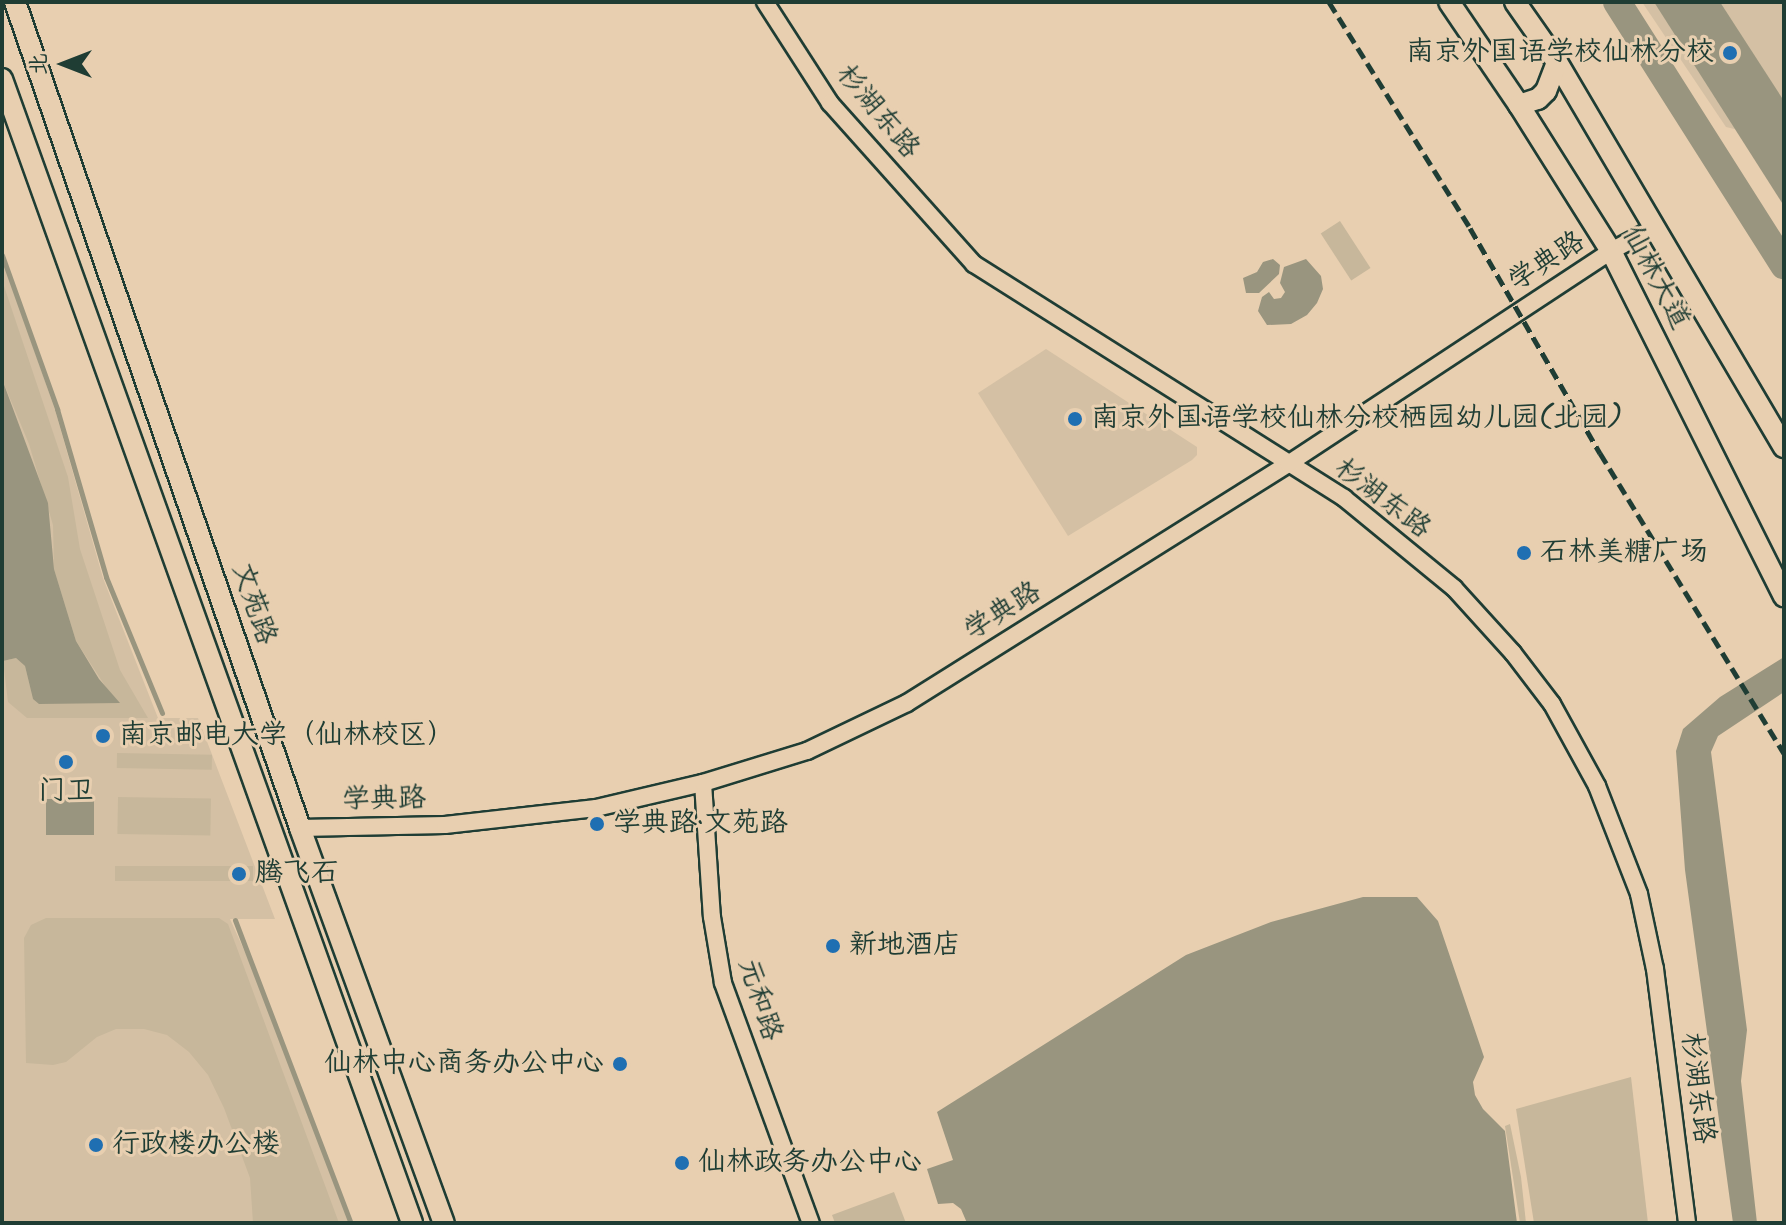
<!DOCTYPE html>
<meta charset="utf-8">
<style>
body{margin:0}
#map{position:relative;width:1786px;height:1225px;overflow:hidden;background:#e8cfb0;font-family:Kalam,"LXGW WenKai TC",sans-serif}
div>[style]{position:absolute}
.built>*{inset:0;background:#d4c0a4}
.green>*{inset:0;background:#c7b79b;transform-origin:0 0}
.water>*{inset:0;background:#99957f;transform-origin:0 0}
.stream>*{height:5px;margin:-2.5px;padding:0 2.5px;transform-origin:2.5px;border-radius:2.5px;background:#99957f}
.river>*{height:28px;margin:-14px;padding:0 14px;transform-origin:14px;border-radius:14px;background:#99957f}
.roads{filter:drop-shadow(2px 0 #1f3d34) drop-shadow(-2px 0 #1f3d34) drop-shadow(0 2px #1f3d34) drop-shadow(0 -2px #1f3d34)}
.minor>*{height:16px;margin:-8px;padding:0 8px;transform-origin:8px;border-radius:8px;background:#e8cfb0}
.major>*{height:20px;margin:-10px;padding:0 10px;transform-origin:10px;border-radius:10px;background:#e8cfb0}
.rail>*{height:5px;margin-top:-2.5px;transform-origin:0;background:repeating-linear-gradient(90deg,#1f3d34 0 12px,transparent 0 18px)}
.dots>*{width:22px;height:22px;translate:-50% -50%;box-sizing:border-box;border:4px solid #e8cfb0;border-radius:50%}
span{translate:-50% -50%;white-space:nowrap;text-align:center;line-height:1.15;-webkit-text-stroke:6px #e8cfb0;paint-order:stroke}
.poi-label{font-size:28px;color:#1f3d34}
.right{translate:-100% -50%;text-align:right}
.left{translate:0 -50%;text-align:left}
.street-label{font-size:28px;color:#1f3d34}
.frame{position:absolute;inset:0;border:4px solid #1f3d34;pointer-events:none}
.north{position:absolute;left:24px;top:24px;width:80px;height:80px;-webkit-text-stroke:6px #e8cfb0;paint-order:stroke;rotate:270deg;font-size:22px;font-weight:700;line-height:32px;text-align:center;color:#1f3d34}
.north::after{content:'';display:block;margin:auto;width:28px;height:36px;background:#1f3d34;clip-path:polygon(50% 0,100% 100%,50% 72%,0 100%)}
</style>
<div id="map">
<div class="built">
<i style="clip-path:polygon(1642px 2px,1784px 2px,1784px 114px,1747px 132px,1726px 127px)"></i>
<i style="clip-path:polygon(2px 258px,55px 410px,103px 578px,158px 718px,198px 718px,275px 919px,230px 919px,273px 1014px,351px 1223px,2px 1223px)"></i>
<i style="clip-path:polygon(1046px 349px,1197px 447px,1197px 455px,1192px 460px,1068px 536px,978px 393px)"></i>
</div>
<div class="green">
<i style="left:1340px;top:221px;width:56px;height:23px;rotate:57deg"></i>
<i style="clip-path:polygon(2px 280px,68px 477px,80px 549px,120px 670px,148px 718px,27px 718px,8px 702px,3px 661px,16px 658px,25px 666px,33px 699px,111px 695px,76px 641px,54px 569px,53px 525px,29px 444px,2px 379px)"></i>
<i style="left:117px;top:753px;width:95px;height:15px;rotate:1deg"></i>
<i style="left:118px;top:797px;width:93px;height:37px;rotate:1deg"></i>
<i style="left:115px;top:866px;width:138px;height:15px"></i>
<i style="clip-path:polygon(46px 918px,219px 918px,228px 924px,339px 1223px,253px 1223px,250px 1178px,224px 1108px,208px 1075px,189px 1052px,167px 1035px,144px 1029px,116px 1029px,97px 1037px,66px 1062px,53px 1065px,26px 1063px,24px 938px,31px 925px)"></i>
<i style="clip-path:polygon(1631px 1077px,1648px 1223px,1534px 1223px,1516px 1109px)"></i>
<i style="clip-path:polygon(1510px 1124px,1521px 1177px,1526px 1223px,1520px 1223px,1505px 1126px)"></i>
<i style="clip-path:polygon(894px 1192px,906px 1223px,835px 1223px,832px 1215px)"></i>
</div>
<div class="water">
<i style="clip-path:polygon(1654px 2px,1720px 2px,1784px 101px,1784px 206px)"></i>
<i style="clip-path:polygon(1273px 259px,1280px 265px,1279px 274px,1259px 293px,1246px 293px,1243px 278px,1257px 272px,1263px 262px)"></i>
<i style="clip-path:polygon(1306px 259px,1321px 276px,1323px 289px,1317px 303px,1307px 315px,1291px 324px,1267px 325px,1258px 311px,1262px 297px,1269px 292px,1274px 299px,1281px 298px,1285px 292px,1280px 283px,1284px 267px)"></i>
<i style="clip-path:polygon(2px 379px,48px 503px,54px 569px,76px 641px,99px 679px,120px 703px,39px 704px,33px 699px,25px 666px,16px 658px,3px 661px)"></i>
<i style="clip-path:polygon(1784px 657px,1784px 692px,1718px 736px,1711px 752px,1747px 1030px,1741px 1081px,1757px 1223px,1733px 1223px,1685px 870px,1676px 751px,1683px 729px,1720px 697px)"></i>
<i style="left:46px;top:799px;width:48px;height:36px"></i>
<i style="clip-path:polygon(1363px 897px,1417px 897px,1438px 921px,1484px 1057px,1473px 1082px,1475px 1095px,1483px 1109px,1505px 1131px,1517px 1223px,967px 1223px,961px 1209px,953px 1203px,938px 1204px,927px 1169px,953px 1160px,937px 1112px,1186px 955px,1271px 922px)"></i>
</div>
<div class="stream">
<i style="left:2px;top:255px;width:164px;rotate:70.3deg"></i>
<i style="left:57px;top:409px;width:175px;rotate:73.7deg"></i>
<i style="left:106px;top:577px;width:147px;rotate:67.6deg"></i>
<i style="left:235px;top:920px;width:324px;rotate:69.1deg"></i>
</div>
<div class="river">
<i style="left:1617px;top:2px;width:312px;rotate:57.6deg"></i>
</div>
<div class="roads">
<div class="minor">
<i style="left:765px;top:2px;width:120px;rotate:57.2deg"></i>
<i style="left:830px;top:103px;width:216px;rotate:48.2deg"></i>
<i style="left:974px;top:264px;width:438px;rotate:32.3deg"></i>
<i style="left:1344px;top:498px;width:142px;rotate:39.3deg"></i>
<i style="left:1454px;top:588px;width:88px;rotate:47.8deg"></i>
<i style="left:1513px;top:653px;width:64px;rotate:52.6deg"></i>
<i style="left:1552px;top:704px;width:94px;rotate:61.2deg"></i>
<i style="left:1597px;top:786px;width:116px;rotate:68.7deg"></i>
<i style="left:1639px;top:894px;width:77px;rotate:78deg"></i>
<i style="left:1655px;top:969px;width:256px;rotate:82.8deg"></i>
<i style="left:703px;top:783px;width:134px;rotate:86.2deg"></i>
<i style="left:712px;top:917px;width:67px;rotate:80.5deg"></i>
<i style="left:723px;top:983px;width:256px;rotate:69.9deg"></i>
<i style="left:300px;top:828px;width:145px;rotate:-1.2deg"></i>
<i style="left:445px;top:825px;width:152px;rotate:-6.4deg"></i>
<i style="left:596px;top:808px;width:110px;rotate:-13.2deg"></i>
<i style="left:703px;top:783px;width:109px;rotate:-17.1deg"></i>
<i style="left:807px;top:751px;width:111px;rotate:-25.6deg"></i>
<i style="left:907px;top:703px;width:450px;rotate:-32.1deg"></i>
<i style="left:1288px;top:464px;width:387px;rotate:-33.4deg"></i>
<i style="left:1611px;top:251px;width:49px;rotate:-28.1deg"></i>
</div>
<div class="major">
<i style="left:15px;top:2px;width:874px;rotate:70.96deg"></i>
<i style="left:300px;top:828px;width:420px;rotate:70deg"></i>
<i style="left:1449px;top:2px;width:125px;rotate:55.8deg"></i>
<i style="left:1519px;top:105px;width:173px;rotate:57.8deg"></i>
<i style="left:1611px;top:251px;width:386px;rotate:63.4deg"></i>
<i style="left:1515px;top:2px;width:73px;rotate:55deg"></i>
<i style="left:1557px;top:62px;width:447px;rotate:59.5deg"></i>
<i style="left:2px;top:79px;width:1215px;rotate:70.28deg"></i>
<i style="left:1519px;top:105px;width:20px;rotate:-18deg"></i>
<i style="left:1538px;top:99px;width:11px;rotate:-45deg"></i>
<i style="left:1546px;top:91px;width:31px;rotate:-69deg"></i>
</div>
</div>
<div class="rail">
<i style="left:1329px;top:2px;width:266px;rotate:58deg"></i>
<i style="left:1470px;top:228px;width:260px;rotate:60deg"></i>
<i style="left:1600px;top:453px;width:352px;rotate:58.5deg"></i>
</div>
<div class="dots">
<i style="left:1730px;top:53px;background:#1f6fb2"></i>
<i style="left:1075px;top:419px;background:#1f6fb2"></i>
<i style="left:1524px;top:553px;background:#1f6fb2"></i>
<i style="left:103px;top:736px;background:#1f6fb2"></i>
<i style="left:66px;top:762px;background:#1f6fb2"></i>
<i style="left:597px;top:824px;background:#1f6fb2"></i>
<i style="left:239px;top:874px;background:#1f6fb2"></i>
<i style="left:833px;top:946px;background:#1f6fb2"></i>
<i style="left:620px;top:1064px;background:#1f6fb2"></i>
<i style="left:96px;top:1145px;background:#1f6fb2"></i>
<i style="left:682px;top:1163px;background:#1f6fb2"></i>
</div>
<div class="poi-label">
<span class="right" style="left:1714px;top:53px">南京外国语学校仙林分校</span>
<span class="left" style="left:1091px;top:419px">南京外国语学校仙林分校栖园幼儿园(北园)</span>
<span class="left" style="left:1540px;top:553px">石林美糖广场</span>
<span class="left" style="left:119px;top:736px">南京邮电大学（仙林校区）</span>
<span style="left:66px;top:792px">门卫</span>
<span class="left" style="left:613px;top:824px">学典路·文苑路</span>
<span class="left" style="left:255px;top:874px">腾飞石</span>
<span class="left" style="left:849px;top:946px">新地酒店</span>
<span class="right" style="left:604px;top:1064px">仙林中心商务办公中心</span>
<span class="left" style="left:112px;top:1145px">行政楼办公楼</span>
<span class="left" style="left:698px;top:1163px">仙林政务办公中心</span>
</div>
<div class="street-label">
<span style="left:877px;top:112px;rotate:50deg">杉湖东路</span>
<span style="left:1547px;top:262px;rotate:-33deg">学典路</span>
<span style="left:1655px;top:278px;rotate:62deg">仙林大道</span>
<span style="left:1382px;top:499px;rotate:37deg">杉湖东路</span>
<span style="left:253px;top:604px;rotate:71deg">文苑路</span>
<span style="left:1003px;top:612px;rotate:-32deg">学典路</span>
<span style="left:384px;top:800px;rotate:-1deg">学典路</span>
<span style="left:759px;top:1000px;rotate:72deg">元和路</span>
<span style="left:1697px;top:1088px;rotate:83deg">杉湖东路</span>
</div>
<div class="frame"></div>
<div class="north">北</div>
</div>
